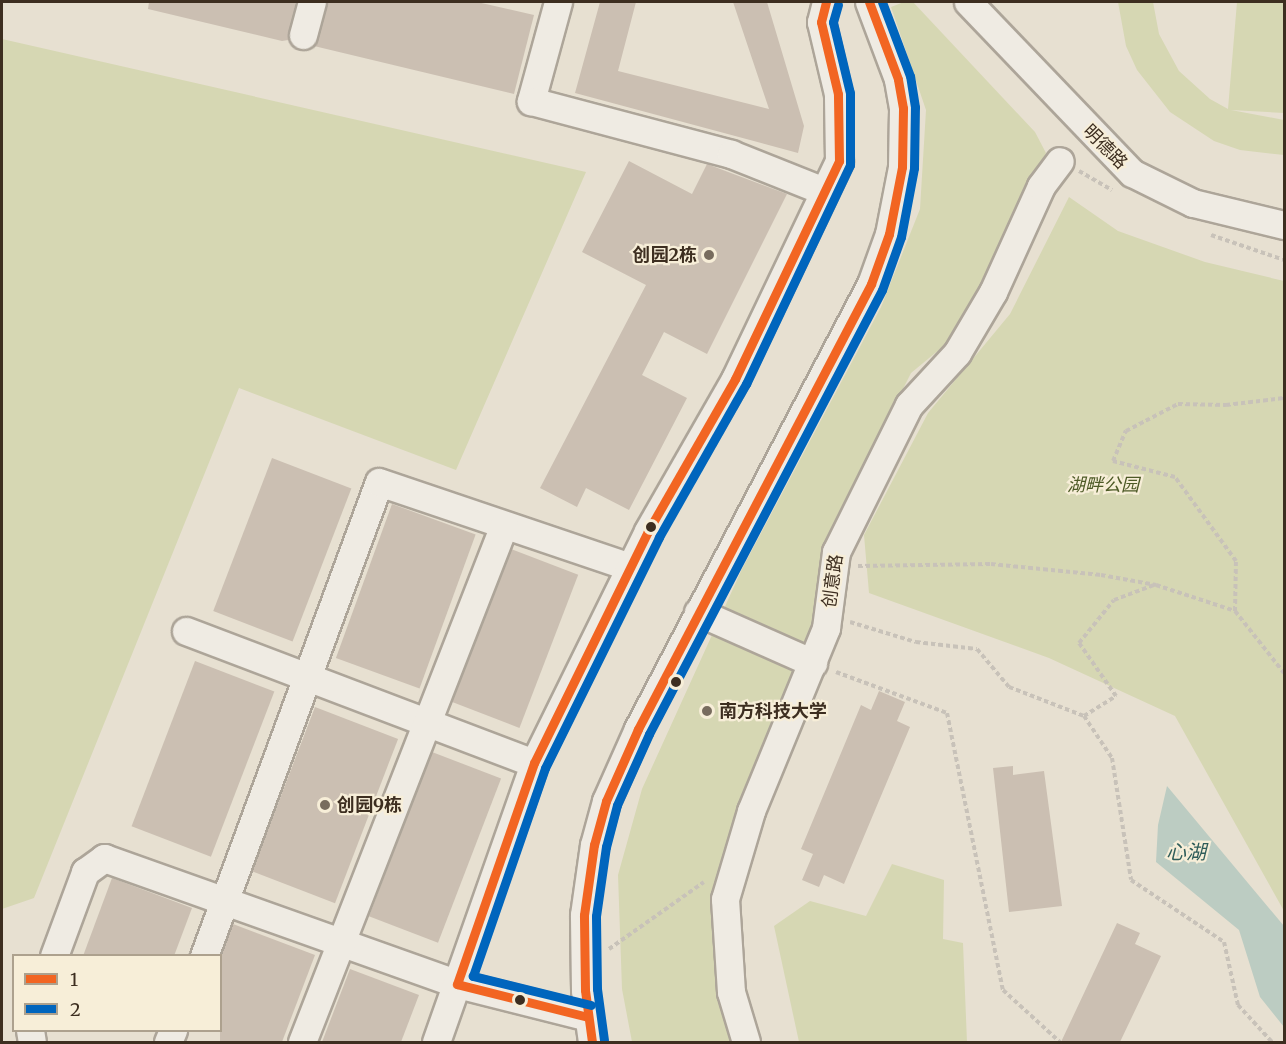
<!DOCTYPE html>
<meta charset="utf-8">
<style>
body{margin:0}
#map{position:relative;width:1286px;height:1044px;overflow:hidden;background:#e7e0d1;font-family:Merriweather,"Noto Sans SC",serif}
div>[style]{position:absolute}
.green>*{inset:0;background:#d6d7b3}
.water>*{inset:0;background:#bcccc2}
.building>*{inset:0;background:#cbbfb2;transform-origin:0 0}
.path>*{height:4px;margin-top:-2px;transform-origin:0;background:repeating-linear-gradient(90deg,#c8c2b9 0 4.5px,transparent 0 7.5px)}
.roads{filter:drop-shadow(2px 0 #ada599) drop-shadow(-2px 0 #ada599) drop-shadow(0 2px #ada599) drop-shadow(0 -2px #ada599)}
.minor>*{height:27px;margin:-13.5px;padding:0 13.5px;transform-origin:13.5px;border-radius:13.5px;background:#efebe3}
.bus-1>*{height:9px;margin:-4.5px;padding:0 4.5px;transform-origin:4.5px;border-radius:4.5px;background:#f26522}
.bus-2>*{height:9px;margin:-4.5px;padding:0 4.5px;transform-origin:4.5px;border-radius:4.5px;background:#0065bd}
.dots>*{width:16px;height:16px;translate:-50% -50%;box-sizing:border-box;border:3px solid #f7eed8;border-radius:50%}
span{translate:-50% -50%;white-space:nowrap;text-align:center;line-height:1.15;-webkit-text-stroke:4.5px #f7eed8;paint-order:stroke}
.street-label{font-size:18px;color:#3d2e20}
.poi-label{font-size:18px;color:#3d2e20;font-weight:700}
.right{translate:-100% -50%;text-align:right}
.left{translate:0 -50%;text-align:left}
.park-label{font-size:18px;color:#4d5a26;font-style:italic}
.water-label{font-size:20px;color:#2f5d5a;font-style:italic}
.frame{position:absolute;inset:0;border:3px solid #3d2e20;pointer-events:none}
.legend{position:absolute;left:12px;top:954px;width:210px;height:78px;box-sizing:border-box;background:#f7eed8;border:2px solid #ada18e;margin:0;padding:8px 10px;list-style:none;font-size:18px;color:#3d2e20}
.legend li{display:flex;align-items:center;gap:12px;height:30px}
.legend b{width:30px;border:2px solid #ada18e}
</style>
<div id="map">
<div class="green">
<i style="clip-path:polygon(904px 2px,913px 2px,1035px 132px,1046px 153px,991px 271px,951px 340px,911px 373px,830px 535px,825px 592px,716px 898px,714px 945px,720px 992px,736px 1042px,632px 1042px,622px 989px,618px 875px,642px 789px,742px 569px,881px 307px,920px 209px,926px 110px,891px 7px)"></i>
<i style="clip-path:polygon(1118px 2px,1153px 2px,1159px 34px,1179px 71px,1210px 99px,1228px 109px,1237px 2px,1284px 2px,1284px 113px,1231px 110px,1284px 120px,1284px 155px,1240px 150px,1214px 141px,1170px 112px,1137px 70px,1126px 46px)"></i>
<i style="clip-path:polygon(2px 39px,586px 172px,456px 470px,239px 388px,34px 898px,2px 909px)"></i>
<i style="clip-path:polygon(1069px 197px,1118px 231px,1205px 262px,1284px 281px,1284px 911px,1175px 716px,1049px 658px,869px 593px,864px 535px,928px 413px,1010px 314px)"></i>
<i style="clip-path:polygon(892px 864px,944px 880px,943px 939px,963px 943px,967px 1042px,799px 1042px,774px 926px,810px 901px,866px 916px)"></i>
</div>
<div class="water">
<i style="clip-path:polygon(1167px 786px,1284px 926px,1284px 1027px,1260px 997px,1239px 930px,1156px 862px,1158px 825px)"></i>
</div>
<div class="building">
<i style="clip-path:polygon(149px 2px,296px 2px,288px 40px,282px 41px,148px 9px)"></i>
<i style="clip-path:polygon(327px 2px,477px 2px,534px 15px,514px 94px,314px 46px)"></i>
<i style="clip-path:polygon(600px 2px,636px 2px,618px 71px,769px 109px,733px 2px,767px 2px,804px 126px,798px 153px,575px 93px)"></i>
<i style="clip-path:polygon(629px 161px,692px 194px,707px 164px,787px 194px,707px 354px,664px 332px,642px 375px,687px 398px,629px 510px,586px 488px,577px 507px,540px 488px,646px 285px,582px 252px)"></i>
<i style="left:272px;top:458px;width:85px;height:164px;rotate:21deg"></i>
<i style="left:392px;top:504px;width:89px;height:164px;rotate:20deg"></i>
<i style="left:511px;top:549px;width:72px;height:164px;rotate:21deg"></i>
<i style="left:195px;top:661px;width:85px;height:177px;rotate:21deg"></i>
<i style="clip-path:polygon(879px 691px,905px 702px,897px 721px,910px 727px,844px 884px,824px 875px,819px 887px,802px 880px,813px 854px,801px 849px,861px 705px,871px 710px)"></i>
<i style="left:315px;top:707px;width:89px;height:176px;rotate:21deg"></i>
<i style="left:432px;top:752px;width:74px;height:176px;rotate:21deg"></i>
<i style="clip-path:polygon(1013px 766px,1013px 775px,1044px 771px,1062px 906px,1009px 912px,993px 768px)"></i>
<i style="clip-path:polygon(112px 878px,192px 908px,174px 956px,83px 956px)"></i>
<i style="clip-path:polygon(1117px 923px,1140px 933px,1135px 944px,1161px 956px,1120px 1042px,1061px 1042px)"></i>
<i style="clip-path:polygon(233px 924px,315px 955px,282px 1042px,220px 1042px,220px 957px)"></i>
<i style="clip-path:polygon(350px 969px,419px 995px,401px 1042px,322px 1042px)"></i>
</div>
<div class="path">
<i style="left:1079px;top:171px;width:38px;rotate:30deg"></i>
<i style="left:1211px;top:235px;width:77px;rotate:18.9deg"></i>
<i style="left:858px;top:566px;width:133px;rotate:-0.9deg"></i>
<i style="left:991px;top:564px;width:111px;rotate:5.7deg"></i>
<i style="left:1101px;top:575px;width:56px;rotate:10.3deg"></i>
<i style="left:1156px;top:585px;width:83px;rotate:18.2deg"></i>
<i style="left:1235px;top:611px;width:79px;rotate:51.7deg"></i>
<i style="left:1235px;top:611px;width:50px;rotate:-88.9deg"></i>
<i style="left:1236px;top:561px;width:104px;rotate:-126deg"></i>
<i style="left:1175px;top:477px;width:64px;rotate:-165.5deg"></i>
<i style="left:1113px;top:461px;width:33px;rotate:-67deg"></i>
<i style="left:1126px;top:431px;width:59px;rotate:-27.4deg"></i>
<i style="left:1178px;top:404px;width:48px;rotate:1.2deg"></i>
<i style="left:1226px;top:405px;width:58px;rotate:-6.9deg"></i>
<i style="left:850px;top:622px;width:69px;rotate:16.9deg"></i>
<i style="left:916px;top:642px;width:61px;rotate:6.5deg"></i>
<i style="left:977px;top:649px;width:50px;rotate:49.9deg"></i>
<i style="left:1009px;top:687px;width:80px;rotate:21.1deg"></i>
<i style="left:1084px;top:716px;width:50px;rotate:56.3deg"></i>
<i style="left:1112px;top:758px;width:123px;rotate:81.1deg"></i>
<i style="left:1131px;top:880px;width:112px;rotate:33.7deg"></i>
<i style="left:1224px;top:942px;width:65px;rotate:77.5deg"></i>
<i style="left:1238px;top:1005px;width:50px;rotate:47.4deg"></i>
<i style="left:836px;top:672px;width:118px;rotate:20.3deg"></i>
<i style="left:947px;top:713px;width:283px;rotate:78.6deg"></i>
<i style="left:1003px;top:990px;width:77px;rotate:42.4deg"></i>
<i style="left:1084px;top:716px;width:38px;rotate:-32deg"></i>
<i style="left:1116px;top:696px;width:65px;rotate:-124.9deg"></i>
<i style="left:1079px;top:643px;width:55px;rotate:-50.9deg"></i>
<i style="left:1114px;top:600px;width:43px;rotate:-20.6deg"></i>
<i style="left:609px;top:949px;width:116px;rotate:-35.2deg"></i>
</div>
<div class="roads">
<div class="minor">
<i style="left:558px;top:2px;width:103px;rotate:105.3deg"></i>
<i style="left:531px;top:101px;width:207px;rotate:14.8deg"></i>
<i style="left:731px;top:154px;width:100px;rotate:21.7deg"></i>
<i style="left:968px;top:2px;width:237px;rotate:46.2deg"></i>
<i style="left:1132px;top:173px;width:68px;rotate:26.2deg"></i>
<i style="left:1193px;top:203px;width:94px;rotate:13.6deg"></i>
<i style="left:303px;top:35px;width:34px;rotate:-75deg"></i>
<i style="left:698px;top:612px;width:126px;rotate:23.9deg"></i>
<i style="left:186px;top:631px;width:372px;rotate:20.8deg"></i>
<i style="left:54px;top:956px;width:90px;rotate:-69.7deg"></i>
<i style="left:85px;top:872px;width:24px;rotate:-36deg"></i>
<i style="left:104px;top:858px;width:375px;rotate:19.6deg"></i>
<i style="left:457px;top:984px;width:135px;rotate:14.1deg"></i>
<i style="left:204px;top:956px;width:505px;rotate:-69.74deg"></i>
<i style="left:379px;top:482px;width:265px;rotate:18.7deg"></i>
<i style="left:30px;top:1030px;width:12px;rotate:81deg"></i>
<i style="left:168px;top:1042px;width:13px;rotate:-67deg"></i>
<i style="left:302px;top:1042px;width:555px;rotate:-68.66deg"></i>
<i style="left:436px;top:1042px;width:296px;rotate:-70.6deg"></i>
<i style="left:534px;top:763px;width:258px;rotate:-63.8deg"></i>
<i style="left:648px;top:531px;width:175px;rotate:-60.2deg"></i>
<i style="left:735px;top:379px;width:242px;rotate:-64.5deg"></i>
<i style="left:839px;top:161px;width:67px;rotate:-90.9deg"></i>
<i style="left:838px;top:94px;width:74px;rotate:-103.3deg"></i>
<i style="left:821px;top:22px;width:21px;rotate:-76deg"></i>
<i style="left:592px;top:1042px;width:52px;rotate:-97.7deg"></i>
<i style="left:585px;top:990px;width:75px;rotate:-90.8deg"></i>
<i style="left:584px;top:915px;width:71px;rotate:-81.9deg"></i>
<i style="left:594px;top:845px;width:46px;rotate:-74.7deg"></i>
<i style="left:606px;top:801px;width:79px;rotate:-66deg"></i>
<i style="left:638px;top:729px;width:502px;rotate:-62.36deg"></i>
<i style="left:871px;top:284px;width:53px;rotate:-70.2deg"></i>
<i style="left:889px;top:234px;width:68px;rotate:-79deg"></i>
<i style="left:902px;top:167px;width:59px;rotate:-89deg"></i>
<i style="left:903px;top:108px;width:29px;rotate:-100deg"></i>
<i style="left:898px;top:79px;width:82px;rotate:-110.6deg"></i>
<i style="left:746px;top:1042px;width:52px;rotate:-106.7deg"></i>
<i style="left:731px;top:992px;width:93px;rotate:-93.7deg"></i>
<i style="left:725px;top:899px;width:92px;rotate:-73.5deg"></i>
<i style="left:751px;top:811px;width:198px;rotate:-67.7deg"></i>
<i style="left:826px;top:628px;width:77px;rotate:-82.5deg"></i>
<i style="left:836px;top:552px;width:164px;rotate:-63.6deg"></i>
<i style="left:909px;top:405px;width:71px;rotate:-47.3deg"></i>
<i style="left:957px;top:353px;width:71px;rotate:-59.5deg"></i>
<i style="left:993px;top:292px;width:116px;rotate:-65.6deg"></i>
<i style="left:1041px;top:186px;width:31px;rotate:-53deg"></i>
</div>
</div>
<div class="bus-1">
<i style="left:588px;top:1017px;width:135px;rotate:-165.9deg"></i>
<i style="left:457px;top:984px;width:234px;rotate:-70.8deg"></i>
<i style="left:534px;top:763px;width:258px;rotate:-63.8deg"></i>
<i style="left:648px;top:531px;width:175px;rotate:-60.2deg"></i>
<i style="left:735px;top:379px;width:242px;rotate:-64.5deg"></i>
<i style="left:839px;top:161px;width:67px;rotate:-90.9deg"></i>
<i style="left:838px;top:94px;width:74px;rotate:-103.3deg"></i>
<i style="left:821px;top:22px;width:21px;rotate:-76deg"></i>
<i style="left:592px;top:1042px;width:52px;rotate:-97.7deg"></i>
<i style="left:585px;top:990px;width:75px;rotate:-90.8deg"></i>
<i style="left:584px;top:915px;width:71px;rotate:-81.9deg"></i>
<i style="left:594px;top:845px;width:46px;rotate:-74.7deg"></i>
<i style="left:606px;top:801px;width:79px;rotate:-66deg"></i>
<i style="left:638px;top:729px;width:502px;rotate:-62.36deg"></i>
<i style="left:871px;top:284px;width:53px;rotate:-70.2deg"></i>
<i style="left:889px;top:234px;width:68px;rotate:-79deg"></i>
<i style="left:902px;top:167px;width:59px;rotate:-89deg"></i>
<i style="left:903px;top:108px;width:29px;rotate:-100deg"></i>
<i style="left:898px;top:79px;width:82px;rotate:-110.6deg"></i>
</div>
<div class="bus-2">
<i style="left:591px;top:1005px;width:122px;rotate:-166.2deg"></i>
<i style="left:473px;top:976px;width:220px;rotate:-70.9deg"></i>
<i style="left:545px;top:768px;width:258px;rotate:-63.7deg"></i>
<i style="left:659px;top:537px;width:176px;rotate:-60.4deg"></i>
<i style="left:746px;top:384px;width:242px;rotate:-64.6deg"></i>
<i style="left:850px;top:165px;width:72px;rotate:-90deg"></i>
<i style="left:850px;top:93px;width:73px;rotate:-103.5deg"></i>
<i style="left:833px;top:22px;width:18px;rotate:-74deg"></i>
<i style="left:604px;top:1040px;width:51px;rotate:-97.8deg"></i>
<i style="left:597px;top:989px;width:73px;rotate:-90.8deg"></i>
<i style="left:596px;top:916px;width:70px;rotate:-81.8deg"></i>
<i style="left:606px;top:847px;width:43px;rotate:-75.3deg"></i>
<i style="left:617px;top:805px;width:78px;rotate:-65.7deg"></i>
<i style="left:649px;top:734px;width:501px;rotate:-62.31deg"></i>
<i style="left:882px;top:290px;width:56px;rotate:-70.3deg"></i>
<i style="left:901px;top:237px;width:70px;rotate:-79.3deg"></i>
<i style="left:914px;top:168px;width:61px;rotate:-89.1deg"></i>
<i style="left:915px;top:107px;width:31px;rotate:-99deg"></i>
<i style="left:910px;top:76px;width:79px;rotate:-110.7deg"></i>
</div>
<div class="dots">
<i style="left:709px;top:255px;background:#786c5e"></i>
<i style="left:651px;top:527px;background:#3d2e20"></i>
<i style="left:676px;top:682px;background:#3d2e20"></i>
<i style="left:707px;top:711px;background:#786c5e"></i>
<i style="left:325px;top:805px;background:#786c5e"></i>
<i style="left:520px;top:1000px;background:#3d2e20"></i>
</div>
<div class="street-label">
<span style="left:1105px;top:147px;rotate:45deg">明德路</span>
<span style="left:833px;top:581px;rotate:-82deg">创意路</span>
</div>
<div class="poi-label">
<span class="right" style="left:697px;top:255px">创园2栋</span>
<span class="left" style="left:719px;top:711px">南方科技大学</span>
<span class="left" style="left:337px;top:805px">创园9栋</span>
</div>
<div class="park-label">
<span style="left:1103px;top:485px">湖畔公园</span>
</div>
<div class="water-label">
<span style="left:1186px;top:851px">心湖</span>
</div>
<div class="frame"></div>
<ul class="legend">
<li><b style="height:8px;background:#f26522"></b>1</li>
<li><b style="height:8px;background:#0065bd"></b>2</li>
</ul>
</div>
